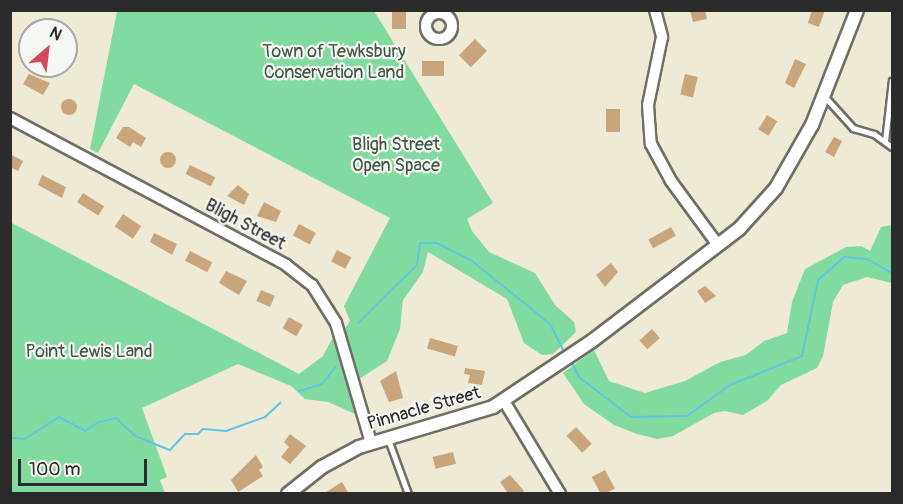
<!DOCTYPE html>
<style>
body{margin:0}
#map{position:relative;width:903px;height:504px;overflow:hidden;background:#eeead6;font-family:Pangolin,sans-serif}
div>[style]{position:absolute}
.green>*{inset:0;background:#81dba1}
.stream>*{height:2px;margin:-1px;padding:0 1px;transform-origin:1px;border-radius:1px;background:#5fc5dd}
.building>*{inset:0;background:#c9a57b;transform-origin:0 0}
.round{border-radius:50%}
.roads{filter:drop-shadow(2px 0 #6f6e67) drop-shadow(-2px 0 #6f6e67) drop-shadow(0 2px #6f6e67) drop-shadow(0 -2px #6f6e67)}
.service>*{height:5px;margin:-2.5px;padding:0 2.5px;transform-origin:2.5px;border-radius:2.5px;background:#fff}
.minor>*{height:10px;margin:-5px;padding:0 5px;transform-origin:5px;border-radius:5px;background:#fff}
.minor>.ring{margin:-5px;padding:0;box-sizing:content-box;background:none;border:10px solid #fff;border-radius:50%}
.tertiary>*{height:12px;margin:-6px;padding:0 6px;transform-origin:6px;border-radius:6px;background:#fff}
span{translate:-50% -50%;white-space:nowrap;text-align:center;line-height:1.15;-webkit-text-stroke:4.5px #f6f6f2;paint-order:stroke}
.park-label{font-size:18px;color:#405748}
.street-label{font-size:18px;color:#2b2b2b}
.frame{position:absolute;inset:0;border:12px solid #2b2b2b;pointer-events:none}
.north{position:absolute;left:18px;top:18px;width:60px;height:60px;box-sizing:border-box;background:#f6f6f2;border:2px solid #a5a5a2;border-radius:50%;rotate:28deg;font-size:16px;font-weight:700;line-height:24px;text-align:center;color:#2b2b2b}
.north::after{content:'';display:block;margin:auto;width:21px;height:27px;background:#d1495b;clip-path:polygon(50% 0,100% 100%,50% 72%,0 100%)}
.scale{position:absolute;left:18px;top:459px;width:129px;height:27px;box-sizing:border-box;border:3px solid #2b2b2b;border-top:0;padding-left:8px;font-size:18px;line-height:21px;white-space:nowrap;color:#2b2b2b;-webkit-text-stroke:4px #f6f6f2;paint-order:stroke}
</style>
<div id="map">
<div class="green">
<i style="clip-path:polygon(117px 11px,374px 11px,493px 203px,467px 219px,472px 231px,489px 252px,535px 273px,555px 305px,574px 322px,576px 332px,553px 354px,542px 355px,524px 343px,507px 299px,428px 252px,423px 272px,403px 300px,400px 329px,387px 361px,347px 387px,355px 414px,328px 402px,305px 399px,291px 386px,238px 364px,142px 408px,167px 477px,160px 480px,165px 493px,11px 493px,10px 222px,299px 374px,323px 356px,333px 337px,335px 344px,350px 321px,344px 306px,390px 218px,134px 84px,98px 153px,90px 149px)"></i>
<i style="clip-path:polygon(892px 225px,892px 283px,867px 277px,843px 285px,833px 302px,823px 356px,817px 368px,781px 385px,767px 401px,743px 415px,725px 411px,714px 413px,673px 436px,657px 439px,637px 434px,614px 425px,584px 404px,563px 373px,594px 350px,609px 381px,645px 393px,685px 381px,720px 362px,746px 355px,764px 341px,787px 333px,792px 302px,805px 269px,846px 247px,861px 246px,870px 251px,881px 227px)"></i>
</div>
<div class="stream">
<i style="left:358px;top:323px;width:83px;rotate:-44.5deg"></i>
<i style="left:417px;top:265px;width:22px;rotate:-82deg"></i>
<i style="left:420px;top:243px;width:17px"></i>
<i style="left:437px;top:243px;width:39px;rotate:27deg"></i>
<i style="left:472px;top:261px;width:100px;rotate:38.9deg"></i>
<i style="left:550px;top:324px;width:28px;rotate:63deg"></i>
<i style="left:573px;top:365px;width:13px;rotate:63deg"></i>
<i style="left:579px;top:377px;width:66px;rotate:37.6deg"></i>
<i style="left:631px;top:417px;width:56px;rotate:-1deg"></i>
<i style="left:687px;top:416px;width:53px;rotate:-35.8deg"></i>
<i style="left:730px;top:385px;width:78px;rotate:-21.9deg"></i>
<i style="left:802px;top:356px;width:78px;rotate:-78.1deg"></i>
<i style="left:818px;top:280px;width:35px;rotate:-41deg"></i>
<i style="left:844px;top:257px;width:23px;rotate:5deg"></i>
<i style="left:867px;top:259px;width:29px;rotate:29deg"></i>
<i style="left:299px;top:391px;width:24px;rotate:-17deg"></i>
<i style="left:322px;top:384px;width:22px;rotate:-51deg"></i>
<i style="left:10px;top:438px;width:15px;rotate:4deg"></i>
<i style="left:25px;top:439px;width:40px;rotate:-32.9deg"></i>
<i style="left:59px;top:417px;width:30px;rotate:28deg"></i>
<i style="left:85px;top:431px;width:17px;rotate:-33deg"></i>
<i style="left:99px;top:422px;width:17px;rotate:-13deg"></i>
<i style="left:116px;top:418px;width:26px;rotate:43deg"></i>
<i style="left:135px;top:436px;width:38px;rotate:22deg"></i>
<i style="left:170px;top:450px;width:22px;rotate:-47deg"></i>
<i style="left:185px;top:434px;width:13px"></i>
<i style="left:198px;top:434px;width:7px;rotate:-45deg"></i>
<i style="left:203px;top:429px;width:23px;rotate:5deg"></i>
<i style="left:226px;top:431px;width:41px;rotate:-19.7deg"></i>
<i style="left:265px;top:417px;width:21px;rotate:-43deg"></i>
</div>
<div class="building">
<i style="left:392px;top:10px;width:14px;height:19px"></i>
<i style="clip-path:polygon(690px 10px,705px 10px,707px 19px,693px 22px)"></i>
<i style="clip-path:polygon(812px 10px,825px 10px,819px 27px,808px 23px)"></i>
<i style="left:475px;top:39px;width:17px;height:23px;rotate:45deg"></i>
<i style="clip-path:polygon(795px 59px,806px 64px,794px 88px,785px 83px)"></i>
<i style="left:422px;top:61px;width:22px;height:15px"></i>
<i style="clip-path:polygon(29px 74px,50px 83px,43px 95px,23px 84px)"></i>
<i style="left:685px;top:74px;width:13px;height:21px;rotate:13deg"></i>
<i class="round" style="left:61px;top:99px;width:16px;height:16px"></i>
<i style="left:606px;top:109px;width:14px;height:23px"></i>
<i style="left:767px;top:115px;width:12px;height:17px;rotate:31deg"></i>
<i style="clip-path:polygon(123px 127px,129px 127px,146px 138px,141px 147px,133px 142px,130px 147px,116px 138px)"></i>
<i style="clip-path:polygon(834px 137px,842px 141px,834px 157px,825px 152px)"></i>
<i class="round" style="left:160px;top:152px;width:16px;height:16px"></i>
<i style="clip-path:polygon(10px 154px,23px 161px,18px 171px,10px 167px)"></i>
<i style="left:190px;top:165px;width:28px;height:10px;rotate:26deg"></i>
<i style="clip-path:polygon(42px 175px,66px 187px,62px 198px,38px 185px)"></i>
<i style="clip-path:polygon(238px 185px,249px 194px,244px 205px,227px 196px)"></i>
<i style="left:83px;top:193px;width:25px;height:11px;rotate:32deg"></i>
<i style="clip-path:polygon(264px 202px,281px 211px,276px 222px,257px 216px)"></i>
<i style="left:123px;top:214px;width:22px;height:15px;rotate:34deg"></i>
<i style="left:299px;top:224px;width:19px;height:13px;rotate:28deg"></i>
<i style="left:671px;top:227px;width:10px;height:26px;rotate:61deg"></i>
<i style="clip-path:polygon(154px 233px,177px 244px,172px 255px,150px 242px)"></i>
<i style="left:337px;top:250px;width:16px;height:13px;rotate:27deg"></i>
<i style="left:190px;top:251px;width:25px;height:11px;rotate:27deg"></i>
<i style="clip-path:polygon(611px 263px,618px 272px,605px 287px,596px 275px)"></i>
<i style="clip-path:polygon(226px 271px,247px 281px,239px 295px,219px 283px)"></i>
<i style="clip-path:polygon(705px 286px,716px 296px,705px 303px,697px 291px)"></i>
<i style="left:261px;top:290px;width:15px;height:12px;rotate:23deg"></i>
<i style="left:289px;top:317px;width:16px;height:13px;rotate:30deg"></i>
<i style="left:652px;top:329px;width:12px;height:17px;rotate:48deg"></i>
<i style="left:430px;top:338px;width:29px;height:11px;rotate:16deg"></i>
<i style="clip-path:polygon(465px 368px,485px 371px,482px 385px,468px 383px,470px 375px,464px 374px)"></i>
<i style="clip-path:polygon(396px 371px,403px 398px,389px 402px,380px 381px)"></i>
<i style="left:576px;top:427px;width:23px;height:13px;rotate:47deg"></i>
<i style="clip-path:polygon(290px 434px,306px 446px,290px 464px,281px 457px,289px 447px,284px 442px)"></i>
<i style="left:453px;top:452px;width:12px;height:21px;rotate:76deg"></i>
<i style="clip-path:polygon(256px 455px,263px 467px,259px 470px,263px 476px,238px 492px,231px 480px)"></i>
<i style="left:605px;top:470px;width:21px;height:15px;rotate:62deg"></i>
<i style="clip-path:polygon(510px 475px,524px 491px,520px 494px,507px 492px,500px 482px)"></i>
<i style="clip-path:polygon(342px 482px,349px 494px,323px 494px)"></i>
</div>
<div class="roads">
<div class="service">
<i style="left:825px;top:97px;width:42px;rotate:47.9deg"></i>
<i style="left:853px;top:128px;width:22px;rotate:16deg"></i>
<i style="left:874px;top:134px;width:22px;rotate:36deg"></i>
<i style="left:885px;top:141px;width:61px;rotate:-83.5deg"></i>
<i style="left:388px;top:439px;width:59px;rotate:70deg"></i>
</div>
<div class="minor">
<i style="left:655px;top:10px;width:28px;rotate:75deg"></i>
<i style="left:662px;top:37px;width:69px;rotate:101.6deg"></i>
<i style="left:648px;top:105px;width:39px;rotate:86deg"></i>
<i style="left:651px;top:144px;width:42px;rotate:61.6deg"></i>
<i style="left:671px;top:181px;width:79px;rotate:53.7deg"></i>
<i class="ring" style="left:426px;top:13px;width:16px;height:16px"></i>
<i style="left:10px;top:118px;width:313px;rotate:28deg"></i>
<i style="left:286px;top:265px;width:33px;rotate:38deg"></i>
<i style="left:312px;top:285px;width:45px;rotate:57.7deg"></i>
<i style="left:336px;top:323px;width:125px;rotate:73.7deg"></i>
<i style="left:504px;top:401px;width:109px;rotate:58.9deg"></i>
</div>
<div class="tertiary">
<i style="left:288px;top:494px;width:43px;rotate:-38.5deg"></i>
<i style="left:322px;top:467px;width:42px;rotate:-28.4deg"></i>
<i style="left:359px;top:447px;width:140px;rotate:-16.6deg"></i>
<i style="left:493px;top:407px;width:119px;rotate:-33.7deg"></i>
<i style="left:592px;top:341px;width:185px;rotate:-37.3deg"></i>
<i style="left:739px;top:229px;width:55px;rotate:-47.9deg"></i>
<i style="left:776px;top:188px;width:73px;rotate:-60.3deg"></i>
<i style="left:812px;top:125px;width:123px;rotate:-68.6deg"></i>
</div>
</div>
<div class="park-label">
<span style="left:334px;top:63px">Town of Tewksbury<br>Conservation Land</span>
<span style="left:396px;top:156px">Bligh Street<br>Open Space</span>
<span style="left:89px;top:352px">Point Lewis Land</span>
</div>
<div class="street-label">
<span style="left:245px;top:225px;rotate:28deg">Bligh Street</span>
<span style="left:424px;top:409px;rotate:-16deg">Pinnacle Street</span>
</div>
<div class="frame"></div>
<div class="north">N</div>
<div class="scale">100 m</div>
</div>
